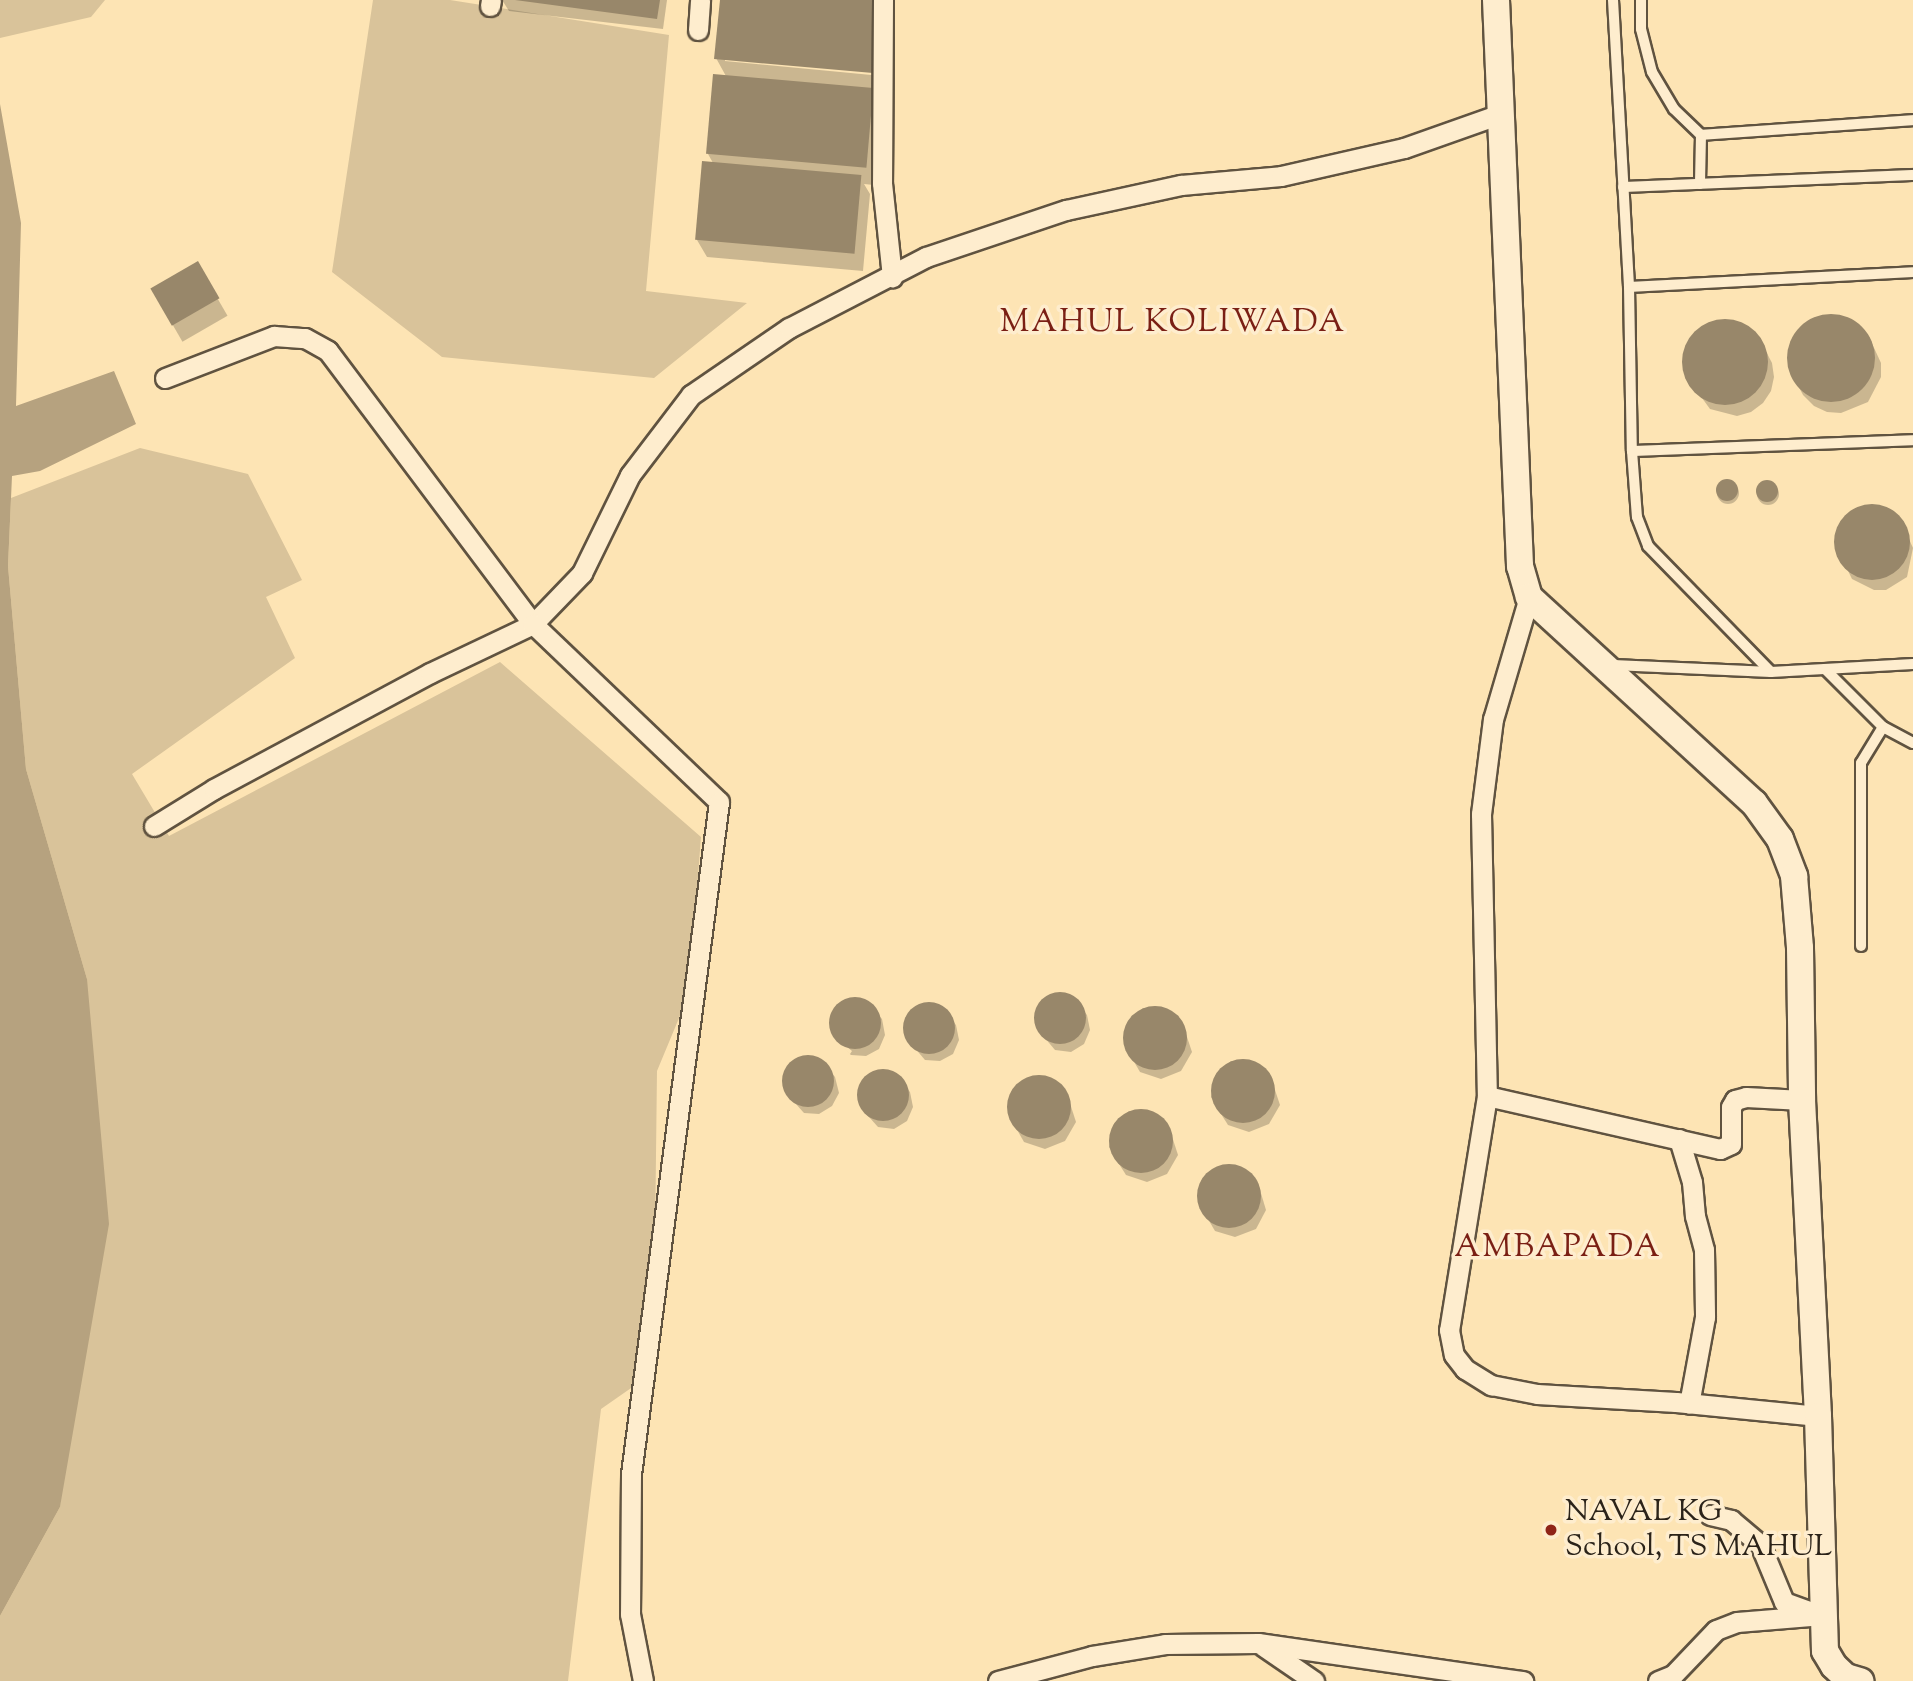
<!DOCTYPE html>
<style>
body{margin:0}
#map{position:relative;width:1913px;height:1681px;overflow:hidden;background:#fde4b4;font-family:"Sorts Mill Goudy",serif}
div>[style]{position:absolute}
.green>*{inset:0;background:#d9c39a}
.water>*{inset:0;background:#b6a27f}
.shadow>*{inset:0;background:#0003;transform-origin:0 0}
.round{border-radius:50%}
.building>*{inset:0;background:#98876a;transform-origin:0 0}
.roads{filter:drop-shadow(2px 0 #605340) drop-shadow(-2px 0 #605340) drop-shadow(0 2px #605340) drop-shadow(0 -2px #605340)}
.lane>*{height:10px;margin:-5px;padding:0 5px;transform-origin:5px;border-radius:5px;background:#feedce}
.street>*{height:19px;margin:-9.5px;padding:0 9.5px;transform-origin:9.5px;border-radius:9.5px;background:#feedce}
.secondary>*{height:26px;margin:-13px;padding:0 13px;transform-origin:13px;border-radius:13px;background:#feedce}
.dots>*{width:19px;height:19px;translate:-50% -50%;box-sizing:border-box;border:4px solid #feedce;border-radius:50%}
span{translate:-50% -50%;white-space:nowrap;text-align:center;line-height:1.15;-webkit-text-stroke:7px #feedce;paint-order:stroke}
.poi-label{font-size:30px;color:#2b2319}
.left{translate:0 -50%;text-align:left}
.neighbourhood-label{font-size:32px;color:#7a1f14;letter-spacing:2px}
</style>
<div id="map">
<div class="green">
<i style="clip-path:polygon(0 0,105px 0,91px 17px,0 38px)"></i>
<i style="clip-path:polygon(373px 0,450px 0,669px 35px,646px 291px,747px 303px,654px 378px,442px 357px,332px 272px)"></i>
<i style="clip-path:polygon(140px 448px,248px 474px,302px 580px,266px 597px,295px 658px,132px 774px,169px 836px,500px 662px,701px 837px,689px 994px,657px 1071px,655px 1239px,634px 1386px,601px 1409px,568px 1681px,0 1681px,0 1616px,60px 1507px,87px 979px,26px 769px,8px 566px,11px 498px)"></i>
</div>
<div class="water">
<i style="clip-path:polygon(0 104px,21px 223px,16px 406px,114px 371px,136px 424px,40px 471px,12px 476px,8px 566px,26px 769px,87px 979px,109px 1224px,60px 1507px,0 1616px)"></i>
</div>
<div class="shadow">
<i style="clip-path:polygon(502px 0,667px 0,663px 29px,509px 11px)"></i>
<i style="clip-path:polygon(evenodd,722px 0,882px 0,882px 90px,870px 89px,882px 108px,874px 185px,864px 184px,870px 194px,863px 271px,707px 257px,697px 240px,713px 163px,708px 154px,727px 78px,716px 58px,722px 0,725px 58px,882px 72px,882px 76px,725px 61px,725px 58px)"></i>
<i style="left:197px;top:263px;width:61px;height:52px;rotate:60deg"></i>
<i style="clip-path:polygon(1833px 316px,1859px 326px,1869px 337px,1881px 363px,1881px 377px,1868px 402px,1841px 413px,1827px 412px,1814px 406px,1803px 395px,1790px 370px,1791px 344px,1808px 323px)"></i>
<i style="clip-path:polygon(1721px 321px,1748px 328px,1759px 338px,1772px 363px,1774px 377px,1771px 391px,1763px 403px,1751px 412px,1737px 416px,1710px 409px,1686px 376px,1685px 351px,1698px 330px)"></i>
<i class="round" style="left:1717px;top:482px;width:22px;height:22px"></i>
<i class="round" style="left:1757px;top:483px;width:22px;height:22px"></i>
<i style="clip-path:polygon(1867px 506px,1879px 506px,1900px 519px,1913px 548px,1907px 577px,1886px 590px,1874px 590px,1852px 579px,1836px 546px,1840px 524px,1847px 515px)"></i>
<i style="clip-path:polygon(1055px 994px,1070px 996px,1087px 1015px,1090px 1030px,1084px 1044px,1071px 1052px,1055px 1050px,1039px 1031px,1035px 1016px,1041px 1002px)"></i>
<i style="clip-path:polygon(850px 999px,865px 1000px,882px 1019px,885px 1035px,879px 1049px,866px 1056px,851px 1055px,839px 1044px,850px 1054px,852px 1051px,834px 1036px,830px 1020px,837px 1006px)"></i>
<i style="clip-path:polygon(924px 1004px,939px 1005px,956px 1025px,959px 1040px,953px 1054px,940px 1061px,925px 1060px,908px 1040px,905px 1025px,911px 1011px)"></i>
<i style="clip-path:polygon(1143px 1008px,1165px 1008px,1182px 1022px,1192px 1052px,1181px 1071px,1161px 1079px,1140px 1072px,1129px 1053px,1124px 1044px,1127px 1023px)"></i>
<i style="clip-path:polygon(803px 1057px,819px 1058px,835px 1077px,839px 1093px,832px 1106px,819px 1114px,804px 1113px,787px 1094px,784px 1078px,790px 1064px)"></i>
<i style="clip-path:polygon(1231px 1061px,1253px 1061px,1270px 1075px,1280px 1105px,1269px 1124px,1249px 1132px,1228px 1125px,1216px 1106px,1211px 1097px,1215px 1076px)"></i>
<i style="clip-path:polygon(877px 1071px,893px 1073px,910px 1092px,913px 1107px,907px 1121px,894px 1129px,878px 1127px,861px 1108px,858px 1093px,864px 1079px)"></i>
<i style="clip-path:polygon(1049px 1077px,1066px 1091px,1076px 1122px,1065px 1141px,1045px 1149px,1024px 1142px,1008px 1114px,1011px 1092px,1027px 1078px)"></i>
<i style="clip-path:polygon(1129px 1111px,1151px 1111px,1168px 1124px,1178px 1155px,1167px 1174px,1147px 1182px,1126px 1175px,1114px 1156px,1109px 1147px,1113px 1125px)"></i>
<i style="clip-path:polygon(1239px 1166px,1257px 1180px,1266px 1210px,1256px 1229px,1235px 1237px,1215px 1231px,1198px 1202px,1201px 1181px,1218px 1167px)"></i>
</div>
<div class="building">
<i style="clip-path:polygon(515px 0,660px 0,657px 19px)"></i>
<i style="clip-path:polygon(720px 0,880px 0,873px 73px,714px 59px)"></i>
<i style="left:713px;top:74px;width:161px;height:80px;rotate:5deg"></i>
<i style="left:702px;top:161px;width:160px;height:79px;rotate:5deg"></i>
<i style="left:198px;top:261px;width:43px;height:55px;rotate:60deg"></i>
<i class="round" style="left:1787px;top:314px;width:88px;height:88px"></i>
<i class="round" style="left:1682px;top:319px;width:86px;height:86px"></i>
<i class="round" style="left:1716px;top:479px;width:22px;height:22px"></i>
<i class="round" style="left:1756px;top:480px;width:22px;height:22px"></i>
<i class="round" style="left:1834px;top:504px;width:76px;height:76px"></i>
<i class="round" style="left:1034px;top:992px;width:52px;height:52px"></i>
<i class="round" style="left:829px;top:997px;width:52px;height:52px"></i>
<i class="round" style="left:903px;top:1002px;width:52px;height:52px"></i>
<i class="round" style="left:1123px;top:1006px;width:64px;height:64px"></i>
<i class="round" style="left:782px;top:1055px;width:52px;height:52px"></i>
<i class="round" style="left:1211px;top:1059px;width:64px;height:64px"></i>
<i class="round" style="left:857px;top:1069px;width:52px;height:52px"></i>
<i class="round" style="left:1007px;top:1075px;width:64px;height:64px"></i>
<i class="round" style="left:1109px;top:1109px;width:64px;height:64px"></i>
<i class="round" style="left:1197px;top:1164px;width:64px;height:64px"></i>
</div>
<div class="roads">
<div class="lane">
<i style="left:1613px;top:0;width:287px;rotate:86.8deg"></i>
<i style="left:1629px;top:287px;width:164px;rotate:89deg"></i>
<i style="left:1632px;top:451px;width:66px;rotate:85.7deg"></i>
<i style="left:1637px;top:517px;width:31px;rotate:69deg"></i>
<i style="left:1648px;top:546px;width:176px;rotate:45.7deg"></i>
<i style="left:1641px;top:0;width:29px;rotate:90deg"></i>
<i style="left:1641px;top:29px;width:44px;rotate:75.7deg"></i>
<i style="left:1652px;top:72px;width:43px;rotate:59.3deg"></i>
<i style="left:1674px;top:109px;width:37px;rotate:44deg"></i>
<i style="left:1701px;top:135px;width:49px;rotate:91.2deg"></i>
<i style="left:1701px;top:135px;width:213px;rotate:-4deg"></i>
<i style="left:1623px;top:187px;width:290px;rotate:-2.4deg"></i>
<i style="left:1629px;top:287px;width:284px;rotate:-3deg"></i>
<i style="left:1632px;top:451px;width:281px;rotate:-2.2deg"></i>
<i style="left:1613px;top:665px;width:158px;rotate:2.5deg"></i>
<i style="left:1771px;top:672px;width:142px;rotate:-3.2deg"></i>
<i style="left:1825px;top:669px;width:82px;rotate:45deg"></i>
<i style="left:1883px;top:727px;width:34px;rotate:28deg"></i>
<i style="left:1861px;top:946px;width:183px;rotate:-90deg"></i>
<i style="left:1861px;top:763px;width:42px;rotate:-58.6deg"></i>
</div>
<div class="street">
<i style="left:883px;top:0;width:183px;rotate:90.3deg"></i>
<i style="left:882px;top:183px;width:95px;rotate:83.9deg"></i>
<i style="left:490px;top:6px;width:6px;rotate:-81deg"></i>
<i style="left:698px;top:30px;width:30px;rotate:-86deg"></i>
<i style="left:165px;top:378px;width:117px;rotate:-21.1deg"></i>
<i style="left:274px;top:336px;width:31px;rotate:4deg"></i>
<i style="left:305px;top:338px;width:26px;rotate:29deg"></i>
<i style="left:328px;top:351px;width:341px;rotate:53.1deg"></i>
<i style="left:533px;top:624px;width:71px;rotate:-46.1deg"></i>
<i style="left:582px;top:573px;width:109px;rotate:-63.9deg"></i>
<i style="left:630px;top:475px;width:101px;rotate:-52.7deg"></i>
<i style="left:691px;top:395px;width:119px;rotate:-34.4deg"></i>
<i style="left:789px;top:328px;width:154px;rotate:-27.4deg"></i>
<i style="left:926px;top:257px;width:148px;rotate:-18.6deg"></i>
<i style="left:1066px;top:210px;width:118px;rotate:-12.3deg"></i>
<i style="left:1181px;top:185px;width:100px;rotate:-5.1deg"></i>
<i style="left:1281px;top:176px;width:126px;rotate:-12.8deg"></i>
<i style="left:1404px;top:148px;width:102px;rotate:-19.5deg"></i>
<i style="left:1529px;top:597px;width:127px;rotate:106.4deg"></i>
<i style="left:1493px;top:719px;width:96px;rotate:97.2deg"></i>
<i style="left:1481px;top:814px;width:282px;rotate:88.8deg"></i>
<i style="left:1487px;top:1096px;width:237px;rotate:99.2deg"></i>
<i style="left:1449px;top:1330px;width:25px;rotate:79deg"></i>
<i style="left:1454px;top:1355px;width:18px;rotate:52deg"></i>
<i style="left:1465px;top:1369px;width:31px;rotate:32deg"></i>
<i style="left:1491px;top:1385px;width:47px;rotate:11.1deg"></i>
<i style="left:1537px;top:1394px;width:139px;rotate:3.3deg"></i>
<i style="left:1676px;top:1402px;width:143px;rotate:5.6deg"></i>
<i style="left:154px;top:826px;width:70px;rotate:-31.7deg"></i>
<i style="left:214px;top:789px;width:245px;rotate:-28.2deg"></i>
<i style="left:430px;top:673px;width:114px;rotate:-25.4deg"></i>
<i style="left:533px;top:624px;width:257px;rotate:43.7deg"></i>
<i style="left:719px;top:802px;width:678px;rotate:97.46deg"></i>
<i style="left:631px;top:1474px;width:140px;rotate:90.4deg"></i>
<i style="left:630px;top:1614px;width:68px;rotate:79deg"></i>
<i style="left:1487px;top:1096px;width:239px;rotate:12.8deg"></i>
<i style="left:1720px;top:1149px;width:12px;rotate:-24deg"></i>
<i style="left:1731px;top:1144px;width:37px;rotate:-90deg"></i>
<i style="left:1731px;top:1107px;width:8px;rotate:-60deg"></i>
<i style="left:1735px;top:1100px;width:11px;rotate:-15deg"></i>
<i style="left:1746px;top:1097px;width:56px;rotate:3.1deg"></i>
<i style="left:1679px;top:1139px;width:45px;rotate:73.2deg"></i>
<i style="left:1692px;top:1182px;width:34px;rotate:85deg"></i>
<i style="left:1695px;top:1216px;width:35px;rotate:75deg"></i>
<i style="left:1704px;top:1250px;width:67px;rotate:89.1deg"></i>
<i style="left:1705px;top:1317px;width:88px;rotate:100.4deg"></i>
<i style="left:1710px;top:1515px;width:22px;rotate:13deg"></i>
<i style="left:1731px;top:1520px;width:38px;rotate:40deg"></i>
<i style="left:1760px;top:1544px;width:63px;rotate:67.5deg"></i>
<i style="left:1784px;top:1602px;width:33px;rotate:20deg"></i>
<i style="left:1263px;top:1646px;width:62px;rotate:34.5deg"></i>
<i style="left:998px;top:1681px;width:97px;rotate:-14.9deg"></i>
<i style="left:1092px;top:1656px;width:74px;rotate:-9.3deg"></i>
<i style="left:1165px;top:1644px;width:93px;rotate:-0.6deg"></i>
<i style="left:1258px;top:1643px;width:268px;rotate:8.2deg"></i>
<i style="left:1658px;top:1681px;width:16px;rotate:-22deg"></i>
<i style="left:1673px;top:1675px;width:62px;rotate:-46.3deg"></i>
<i style="left:1716px;top:1630px;width:22px;rotate:-21deg"></i>
<i style="left:1737px;top:1622px;width:86px;rotate:-4.7deg"></i>
</div>
<div class="secondary">
<i style="left:1496px;top:0;width:567px;rotate:87.57deg"></i>
<i style="left:1520px;top:566px;width:32px;rotate:74deg"></i>
<i style="left:1529px;top:597px;width:305px;rotate:42.5deg"></i>
<i style="left:1754px;top:803px;width:44px;rotate:54.2deg"></i>
<i style="left:1780px;top:839px;width:40px;rotate:69deg"></i>
<i style="left:1794px;top:876px;width:72px;rotate:85.2deg"></i>
<i style="left:1800px;top:948px;width:152px;rotate:89.2deg"></i>
<i style="left:1802px;top:1100px;width:316px;rotate:87.1deg"></i>
<i style="left:1818px;top:1416px;width:235px;rotate:88.3deg"></i>
<i style="left:1825px;top:1651px;width:17px;rotate:59deg"></i>
<i style="left:1834px;top:1666px;width:16px;rotate:43deg"></i>
<i style="left:1846px;top:1677px;width:15px;rotate:16deg"></i>
</div>
</div>
<div class="dots">
<i style="left:1551px;top:1530px;background:#8f2418"></i>
</div>
<div class="poi-label">
<span class="left" style="left:1565px;top:1530px">NAVAL KG<br>School, TS MAHUL</span>
</div>
<div class="neighbourhood-label">
<span style="left:1173px;top:323px">MAHUL KOLIWADA</span>
<span style="left:1558px;top:1248px">AMBAPADA</span>
</div>
</div>
